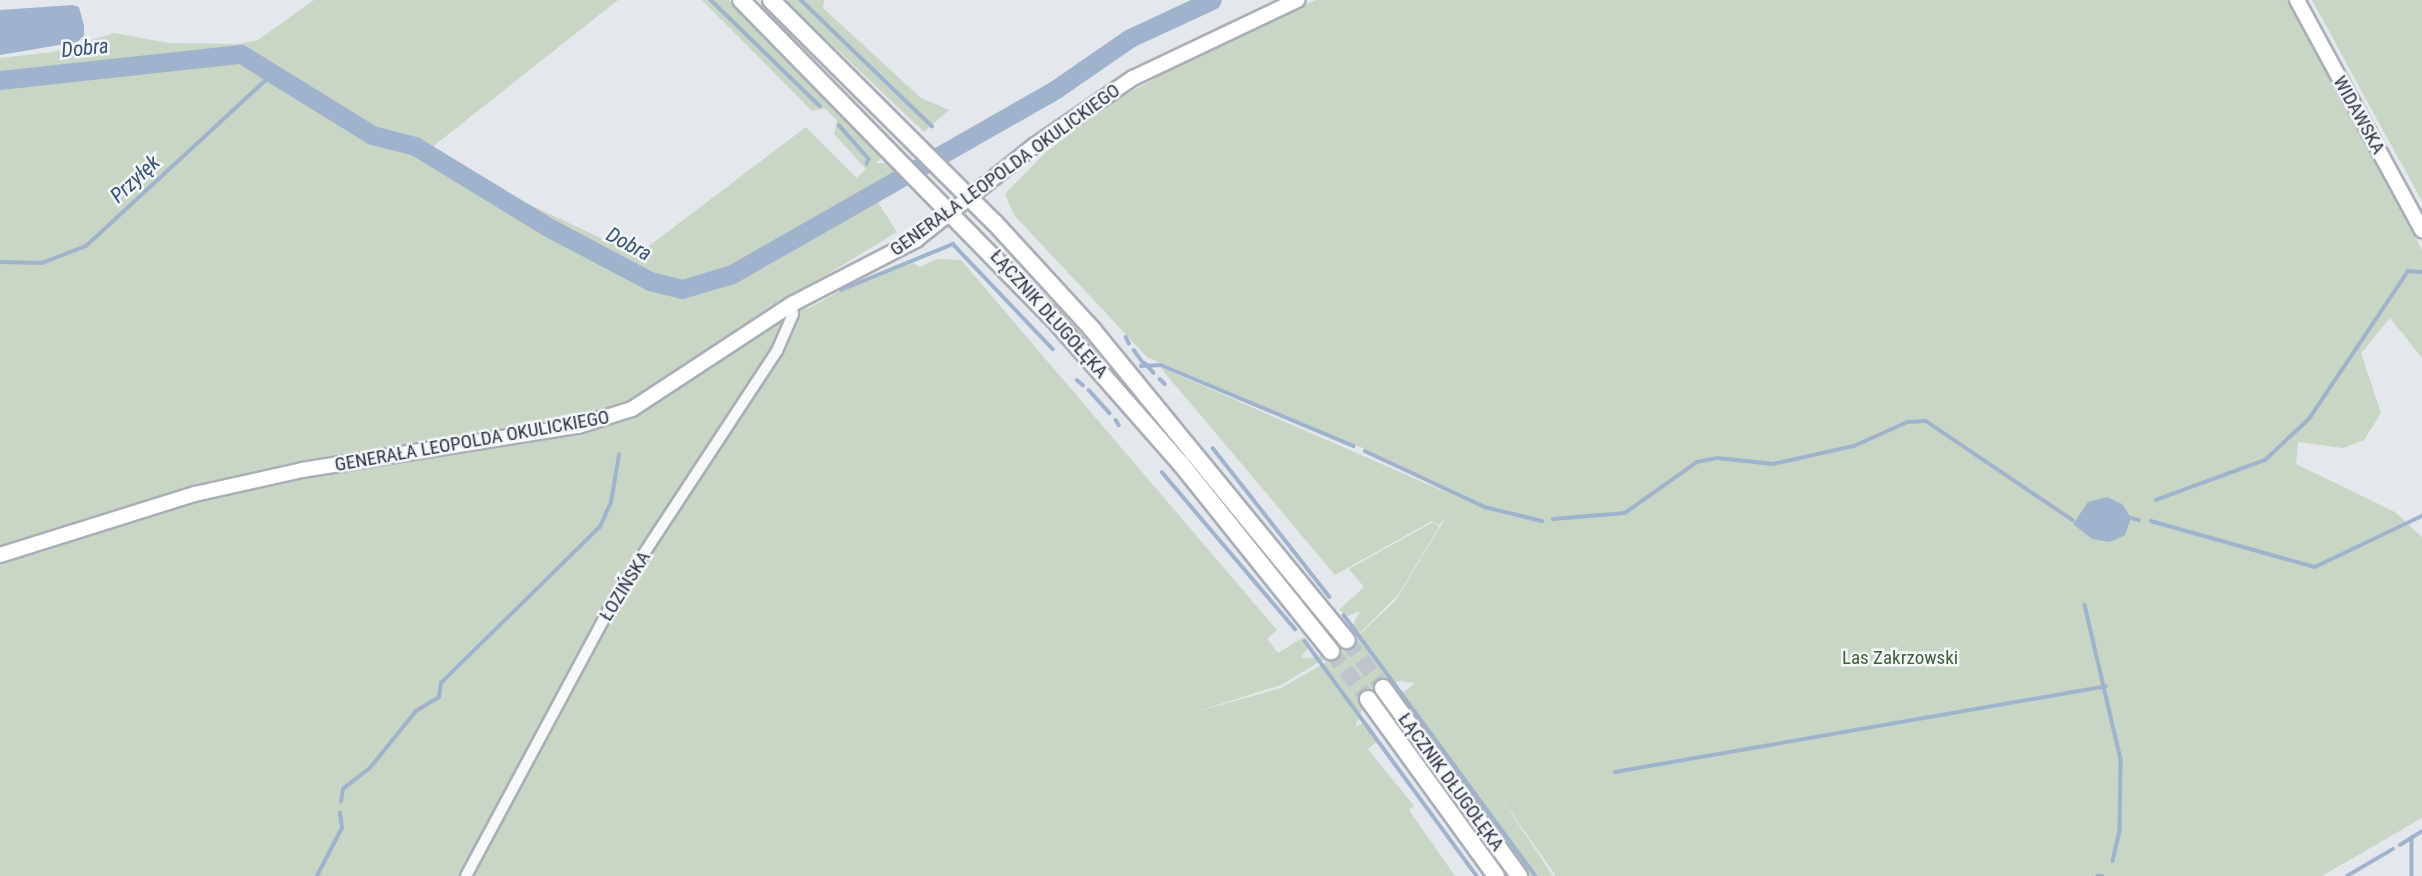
<!DOCTYPE html>
<meta charset="utf-8">
<style>
body{margin:0}
#map{position:relative;width:2422px;height:876px;overflow:hidden;background:#e4e7ec;font-family:"Roboto Condensed",sans-serif}
div>[style]{position:absolute}
.green>*{inset:0;background:#c9d6c5}
.water>*{inset:0;background:#9fb4cc}
.stream>*{height:3.5px;margin:-1.75px;padding:0 1.75px;transform-origin:1.75px;border-radius:1.75px;background:#9fb4cc}
.river>*{height:19px;margin:-9.5px;padding:0 9.5px;transform-origin:9.5px;border-radius:9.5px;background:#9fb4cc}
.primary-tunnel>*{height:16px;margin-top:-8px;transform-origin:0;background:repeating-linear-gradient(90deg,#bfc3cb 0 16px,transparent 0 24px)}
.roads{filter:drop-shadow(2px 0 #a9aeb7) drop-shadow(-2px 0 #a9aeb7) drop-shadow(0 2px #a9aeb7) drop-shadow(0 -2px #a9aeb7)}
.street>*{height:10px;margin:-5px;padding:0 5px;transform-origin:5px;border-radius:5px;background:#f7f8fa}
.secondary>*{height:14px;margin:-7px;padding:0 7px;transform-origin:7px;border-radius:7px;background:#fff}
.primary>*{height:16px;margin:-8px;padding:0 8px;transform-origin:8px;border-radius:8px;background:#fff}
span{translate:-50% -50%;white-space:nowrap;text-align:center;line-height:1.15;-webkit-text-stroke:5px #f4f6f9;paint-order:stroke}
.street-label{font-size:19px;color:#2b3445}
.park-label{font-size:19px;color:#3f6138}
.water-label{font-size:21px;color:#34527a;font-style:italic}
</style>
<div id="map">
<div class="green">
<i style="clip-path:polygon(314px 0,618px 0,431px 148px,496px 189px,637px 255px,806px 127px,857px 178px,866px 169px,834px 134px,837px 121px,825px 108px,812px 111px,702px 0,729px 0,883px 156px,876px 163px,890px 163px,902px 174px,872px 193px,897px 232px,798px 292px,807px 309px,853px 284px,913px 263px,920px 267px,937px 259px,961px 260px,1277px 630px,1267px 639px,1278px 653px,1304px 637px,1309px 646px,1301px 658px,1319px 657px,1342px 646px,1360px 611px,1348px 616px,1339px 610px,1364px 587px,1349px 569px,1433px 522px,1439px 527px,1398px 595px,1348px 645px,1281px 685px,1192px 713px,1281px 688px,1337px 656px,1396px 600px,1446px 517px,1439px 525px,1432px 521px,1335px 575px,1160px 367px,1448px 493px,1365px 449px,1147px 357px,1014px 215px,1005px 194px,1045px 153px,1107px 105px,1233px 35px,1316px 0,2289px 0,2422px 250px,2422px 358px,2390px 318px,2361px 353px,2381px 413px,2364px 440px,2343px 448px,2298px 442px,2296px 464px,2395px 512px,2422px 537px,2422px 818px,2322px 876px,1556px 876px,1498px 793px,1553px 876px,1528px 876px,1394px 686px,1402px 693px,1415px 683px,1398px 681px,1368px 696px,1355px 727px,1366px 721px,1379px 740px,1368px 749px,1414px 806px,1409px 810px,1455px 876px,0 876px,0 58px,54px 52px,114px 33px,169px 43px,237px 44px,258px 40px)"></i>
<i style="clip-path:polygon(785px 0,824px 0,823px 8px,921px 98px,949px 110px,924px 132px)"></i>
<i style="clip-path:polygon(2312px 0,2422px 0,2422px 201px,2385px 134px)"></i>
</div>
<div class="water">
<i style="clip-path:polygon(72px 5px,79px 7px,84px 26px,84px 36px,77px 42px,0 55px,0 10px)"></i>
<i style="clip-path:polygon(2107px 497px,2122px 504px,2131px 518px,2125px 535px,2110px 542px,2092px 539px,2073px 524px,2088px 502px)"></i>
</div>
<div class="stream">
<i style="left:711px;top:0;width:152px;rotate:44.2deg"></i>
<i style="left:801px;top:0;width:182px;rotate:43.9deg"></i>
<i style="left:839px;top:125px;width:45px;rotate:48.6deg"></i>
<i style="left:869px;top:159px;width:5px;rotate:112deg"></i>
<i style="left:0;top:262px;width:42px;rotate:1.4deg"></i>
<i style="left:42px;top:263px;width:47px;rotate:-21.1deg"></i>
<i style="left:86px;top:246px;width:252px;rotate:-42.7deg"></i>
<i style="left:841px;top:290px;width:121px;rotate:-22.3deg"></i>
<i style="left:953px;top:244px;width:145px;rotate:46.4deg"></i>
<i style="left:1126px;top:337px;width:7px;rotate:63deg"></i>
<i style="left:1134px;top:350px;width:17px;rotate:54deg"></i>
<i style="left:1145px;top:363px;width:13px;rotate:48deg"></i>
<i style="left:1141px;top:366px;width:20px;rotate:-3deg"></i>
<i style="left:1161px;top:365px;width:209px;rotate:22.8deg"></i>
<i style="left:1160px;top:379px;width:7px;rotate:45deg"></i>
<i style="left:1077px;top:380px;width:8px;rotate:40deg"></i>
<i style="left:1089px;top:390px;width:31px;rotate:48deg"></i>
<i style="left:1116px;top:420px;width:6px;rotate:59deg"></i>
<i style="left:1213px;top:448px;width:189px;rotate:51.9deg"></i>
<i style="left:1365px;top:451px;width:132px;rotate:25deg"></i>
<i style="left:1485px;top:507px;width:59px;rotate:13.8deg"></i>
<i style="left:1162px;top:472px;width:206px;rotate:49.7deg"></i>
<i style="left:2156px;top:500px;width:116px;rotate:-20.2deg"></i>
<i style="left:2265px;top:460px;width:60px;rotate:-43deg"></i>
<i style="left:2309px;top:419px;width:178px;rotate:-56.2deg"></i>
<i style="left:2408px;top:271px;width:14px;rotate:4deg"></i>
<i style="left:2131px;top:518px;width:8px;rotate:14deg"></i>
<i style="left:1553px;top:519px;width:72px;rotate:-4.8deg"></i>
<i style="left:1625px;top:513px;width:88px;rotate:-35.3deg"></i>
<i style="left:1697px;top:462px;width:21px;rotate:-11deg"></i>
<i style="left:1718px;top:458px;width:55px;rotate:6.2deg"></i>
<i style="left:1773px;top:464px;width:83px;rotate:-12.5deg"></i>
<i style="left:1854px;top:446px;width:59px;rotate:-24deg"></i>
<i style="left:1908px;top:422px;width:18px;rotate:-3deg"></i>
<i style="left:1926px;top:421px;width:177px;rotate:34deg"></i>
<i style="left:2151px;top:521px;width:170px;rotate:15.7deg"></i>
<i style="left:2315px;top:567px;width:119px;rotate:-25.5deg"></i>
<i style="left:2085px;top:605px;width:159px;rotate:76.9deg"></i>
<i style="left:2121px;top:760px;width:71px;rotate:90.8deg"></i>
<i style="left:2120px;top:831px;width:31px;rotate:103deg"></i>
<i style="left:1344px;top:615px;width:324px;rotate:53.7deg"></i>
<i style="left:1305px;top:641px;width:291px;rotate:53.8deg"></i>
<i style="left:1615px;top:772px;width:498px;rotate:-9.9deg"></i>
<i style="left:341px;top:802px;width:13px;rotate:-81deg"></i>
<i style="left:343px;top:789px;width:34px;rotate:-38deg"></i>
<i style="left:370px;top:768px;width:73px;rotate:-51.1deg"></i>
<i style="left:416px;top:711px;width:27px;rotate:-31deg"></i>
<i style="left:439px;top:697px;width:14px;rotate:-82deg"></i>
<i style="left:441px;top:683px;width:223px;rotate:-44.5deg"></i>
<i style="left:600px;top:527px;width:27px;rotate:-66deg"></i>
<i style="left:611px;top:502px;width:48px;rotate:-80.3deg"></i>
<i style="left:2412px;top:837px;width:39px;rotate:90deg"></i>
<i style="left:2400px;top:845px;width:26px;rotate:-32deg"></i>
<i style="left:317px;top:876px;width:54px;rotate:-62.5deg"></i>
<i style="left:342px;top:828px;width:15px;rotate:-98deg"></i>
<i style="left:2097px;top:876px;width:5px"></i>
<i style="left:2347px;top:876px;width:53px;rotate:-30.4deg"></i>
</div>
<div class="river">
<i style="left:0;top:80px;width:242px;rotate:-6.2deg"></i>
<i style="left:241px;top:54px;width:154px;rotate:31.7deg"></i>
<i style="left:372px;top:135px;width:44px;rotate:14.3deg"></i>
<i style="left:415px;top:146px;width:153px;rotate:31.4deg"></i>
<i style="left:546px;top:226px;width:118px;rotate:27.9deg"></i>
<i style="left:650px;top:281px;width:33px;rotate:14deg"></i>
<i style="left:682px;top:289px;width:52px;rotate:-16.7deg"></i>
<i style="left:732px;top:274px;width:373px;rotate:-29.7deg"></i>
<i style="left:1056px;top:89px;width:90px;rotate:-34.6deg"></i>
<i style="left:1130px;top:38px;width:90px;rotate:-24.9deg"></i>
</div>
<div class="primary-tunnel">
<i style="left:1347px;top:640px;width:60px;rotate:53.1deg"></i>
<i style="left:1331px;top:651px;width:61px;rotate:52.4deg"></i>
</div>
<div class="roads">
<div class="street">
<i style="left:466px;top:876px;width:318px;rotate:-61.8deg"></i>
<i style="left:616px;top:596px;width:293px;rotate:-56.7deg"></i>
<i style="left:777px;top:351px;width:40px;rotate:-66.6deg"></i>
<i style="left:793px;top:314px;width:10px;rotate:-96deg"></i>
</div>
<div class="secondary">
<i style="left:2297px;top:0;width:262px;rotate:61.5deg"></i>
<i style="left:0;top:555px;width:204px;rotate:-17.4deg"></i>
<i style="left:195px;top:494px;width:110px;rotate:-12.6deg"></i>
<i style="left:302px;top:470px;width:279px;rotate:-9.1deg"></i>
<i style="left:578px;top:426px;width:57px;rotate:-17.5deg"></i>
<i style="left:632px;top:409px;width:191px;rotate:-33.3deg"></i>
<i style="left:792px;top:304px;width:140px;rotate:-27.3deg"></i>
<i style="left:916px;top:240px;width:152px;rotate:-38.6deg"></i>
<i style="left:1035px;top:145px;width:119px;rotate:-34.4deg"></i>
<i style="left:1133px;top:78px;width:182px;rotate:-25.4deg"></i>
</div>
<div class="primary">
<i style="left:741px;top:0;width:441px;rotate:45.6deg"></i>
<i style="left:1050px;top:315px;width:198px;rotate:48.7deg"></i>
<i style="left:1181px;top:464px;width:240px;rotate:51.3deg"></i>
<i style="left:771px;top:0;width:316px;rotate:44.9deg"></i>
<i style="left:995px;top:223px;width:144px;rotate:47.5deg"></i>
<i style="left:1092px;top:329px;width:402px;rotate:50.7deg"></i>
<i style="left:1383px;top:688px;width:232px;rotate:54.1deg"></i>
<i style="left:1368px;top:699px;width:218px;rotate:54.1deg"></i>
</div>
</div>
<div class="street-label">
<span style="left:2359px;top:115px;rotate:61deg">WIDAWSKA</span>
<span style="left:1005px;top:170px;rotate:-36deg">GENERAŁA LEOPOLDA OKULICKIEGO</span>
<span style="left:1049px;top:314px;rotate:48deg">ŁĄCZNIK DŁUGOŁĘKA</span>
<span style="left:472px;top:441px;rotate:-10deg">GENERAŁA LEOPOLDA OKULICKIEGO</span>
<span style="left:625px;top:586px;rotate:-58deg">ŁOZIŃSKA</span>
<span style="left:1451px;top:782px;rotate:54deg">ŁĄCZNIK DŁUGOŁĘKA</span>
</div>
<div class="park-label">
<span style="left:1900px;top:658px">Las Zakrzowski</span>
</div>
<div class="water-label">
<span style="left:85px;top:48px;rotate:-6deg">Dobra</span>
<span style="left:135px;top:179px;rotate:-43deg">Przyłęk</span>
<span style="left:629px;top:244px;rotate:28deg">Dobra</span>
</div>
</div>
